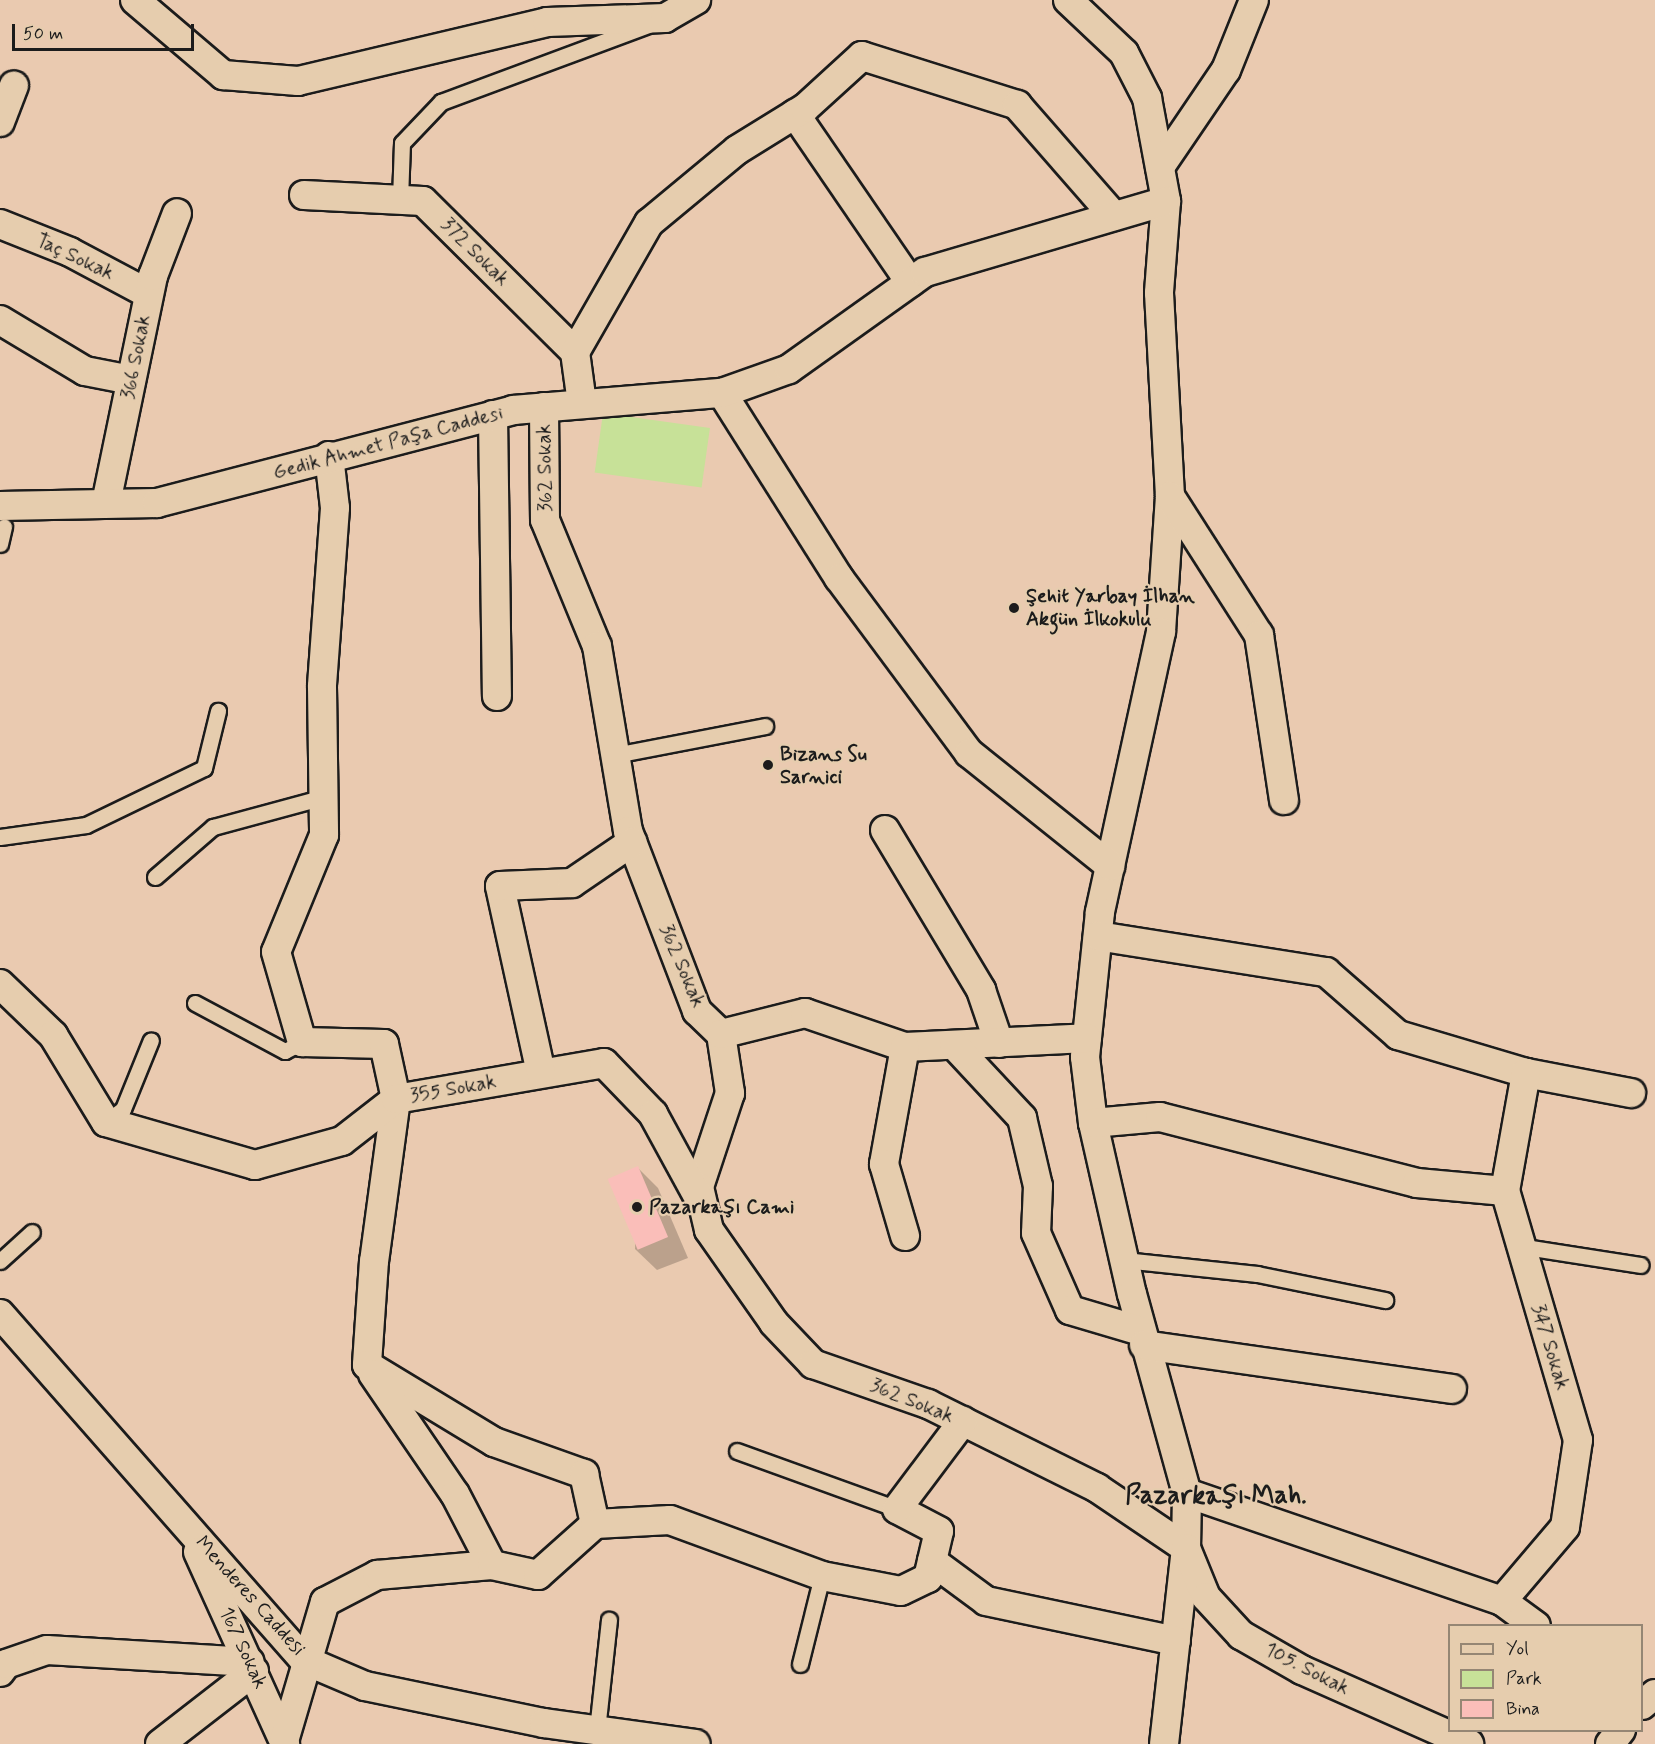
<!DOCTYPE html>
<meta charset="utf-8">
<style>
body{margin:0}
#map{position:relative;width:1655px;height:1744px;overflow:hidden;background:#eacab0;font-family:Mynerve,sans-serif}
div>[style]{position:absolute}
.green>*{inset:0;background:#c7e198;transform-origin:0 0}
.shadow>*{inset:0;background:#0003}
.building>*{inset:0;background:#fabeb9;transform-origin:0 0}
.roads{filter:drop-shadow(2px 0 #1c1c1c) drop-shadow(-2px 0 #1c1c1c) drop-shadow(0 2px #1c1c1c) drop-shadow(0 -2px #1c1c1c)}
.service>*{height:15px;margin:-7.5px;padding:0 7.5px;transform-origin:7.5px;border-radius:7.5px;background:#e6cdae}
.minor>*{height:28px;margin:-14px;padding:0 14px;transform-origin:14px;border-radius:14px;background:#e6cdae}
.dots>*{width:16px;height:16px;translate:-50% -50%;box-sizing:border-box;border:3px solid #e6cdae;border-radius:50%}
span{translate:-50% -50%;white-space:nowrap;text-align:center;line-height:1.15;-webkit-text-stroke:4.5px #e6cdae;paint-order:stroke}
.street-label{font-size:20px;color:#1c1c1c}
.poi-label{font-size:20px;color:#1c1c1c;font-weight:700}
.left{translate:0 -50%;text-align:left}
.district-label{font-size:26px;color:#1c1c1c;font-weight:700}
.legend{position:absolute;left:1448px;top:1624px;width:195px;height:108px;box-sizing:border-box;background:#e6cdae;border:2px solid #958674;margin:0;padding:8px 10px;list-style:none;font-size:18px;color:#1c1c1c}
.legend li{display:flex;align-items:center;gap:12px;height:30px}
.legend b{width:30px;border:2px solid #958674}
.scale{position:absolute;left:12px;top:24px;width:182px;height:27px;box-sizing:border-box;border:3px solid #1c1c1c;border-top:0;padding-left:8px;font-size:18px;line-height:21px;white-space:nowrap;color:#1c1c1c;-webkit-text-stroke:4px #e6cdae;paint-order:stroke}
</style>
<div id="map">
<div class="green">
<i style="left:603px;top:413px;width:108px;height:60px;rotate:8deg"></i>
</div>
<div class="shadow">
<i style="clip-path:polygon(637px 1167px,658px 1188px,688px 1258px,657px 1270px,635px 1249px)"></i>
</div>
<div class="building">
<i style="left:638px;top:1166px;width:77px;height:33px;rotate:67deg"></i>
</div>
<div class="roads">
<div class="service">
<i style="left:400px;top:200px;width:57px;rotate:-88deg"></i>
<i style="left:402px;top:143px;width:57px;rotate:-46.4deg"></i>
<i style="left:441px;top:102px;width:221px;rotate:-20.4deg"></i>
<i style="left:0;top:544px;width:18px;rotate:-77deg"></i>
<i style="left:615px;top:755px;width:153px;rotate:-10.9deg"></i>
<i style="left:0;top:837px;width:87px;rotate:-7.9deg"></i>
<i style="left:86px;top:825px;width:131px;rotate:-25.8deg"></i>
<i style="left:204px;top:768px;width:59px;rotate:-76.2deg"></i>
<i style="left:155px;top:877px;width:77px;rotate:-40.8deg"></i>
<i style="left:213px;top:827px;width:115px;rotate:-15.1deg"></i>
<i style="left:195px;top:1003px;width:102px;rotate:28.1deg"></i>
<i style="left:285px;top:1051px;width:19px;rotate:-28deg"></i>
<i style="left:106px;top:1122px;width:21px;rotate:-37deg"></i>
<i style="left:123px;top:1109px;width:74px;rotate:-67.9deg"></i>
<i style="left:1519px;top:1246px;width:123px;rotate:8.9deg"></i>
<i style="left:1124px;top:1260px;width:134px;rotate:6deg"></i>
<i style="left:1257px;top:1274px;width:131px;rotate:11.5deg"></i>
<i style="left:0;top:1261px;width:43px;rotate:-42.2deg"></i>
<i style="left:737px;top:1451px;width:170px;rotate:19.9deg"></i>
<i style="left:800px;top:1664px;width:91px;rotate:-76deg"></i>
<i style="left:597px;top:1730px;width:111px;rotate:-83.8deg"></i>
</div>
<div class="minor">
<i style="left:135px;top:0;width:116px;rotate:40.4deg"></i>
<i style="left:223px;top:75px;width:75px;rotate:4.6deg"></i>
<i style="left:298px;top:81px;width:256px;rotate:-13.3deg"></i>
<i style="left:547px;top:22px;width:118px;rotate:-1.9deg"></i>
<i style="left:665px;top:18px;width:36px;rotate:-30deg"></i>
<i style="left:1068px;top:0;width:77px;rotate:43.4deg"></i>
<i style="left:1124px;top:53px;width:51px;rotate:62.9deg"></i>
<i style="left:1147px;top:98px;width:105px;rotate:79.5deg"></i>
<i style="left:1166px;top:201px;width:92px;rotate:94.4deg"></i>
<i style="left:1159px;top:293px;width:203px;rotate:86.9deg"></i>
<i style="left:1170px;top:496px;width:136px;rotate:93.8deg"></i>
<i style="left:1161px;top:632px;width:287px;rotate:102.3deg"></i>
<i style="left:1100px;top:912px;width:146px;rotate:95.9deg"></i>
<i style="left:1085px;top:1057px;width:66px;rotate:83.1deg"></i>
<i style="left:1093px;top:1123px;width:175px;rotate:77.2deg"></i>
<i style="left:1132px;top:1294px;width:206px;rotate:74.6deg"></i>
<i style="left:1187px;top:1493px;width:55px;rotate:91deg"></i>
<i style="left:1186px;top:1548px;width:197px;rotate:96.4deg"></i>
<i style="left:795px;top:114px;width:204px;rotate:55.6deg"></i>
<i style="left:0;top:122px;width:39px;rotate:-69deg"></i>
<i style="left:1160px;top:167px;width:117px;rotate:-55.8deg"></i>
<i style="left:1226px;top:70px;width:75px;rotate:-68.2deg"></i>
<i style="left:304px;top:195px;width:119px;rotate:2.9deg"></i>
<i style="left:423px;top:201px;width:214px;rotate:44.8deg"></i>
<i style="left:575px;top:352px;width:51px;rotate:82.2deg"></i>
<i style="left:0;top:224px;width:75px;rotate:21.8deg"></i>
<i style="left:70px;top:252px;width:89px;rotate:28deg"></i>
<i style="left:0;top:320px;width:99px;rotate:31deg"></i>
<i style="left:85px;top:371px;width:47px;rotate:11.1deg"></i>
<i style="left:575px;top:352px;width:149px;rotate:-60.2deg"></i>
<i style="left:649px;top:223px;width:114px;rotate:-39.7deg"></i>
<i style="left:737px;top:150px;width:80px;rotate:-31.7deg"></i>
<i style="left:805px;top:108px;width:77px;rotate:-42.4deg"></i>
<i style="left:862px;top:56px;width:163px;rotate:17.5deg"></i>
<i style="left:1017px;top:105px;width:147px;rotate:48.9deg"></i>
<i style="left:722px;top:393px;width:219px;rotate:57.7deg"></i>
<i style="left:839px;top:578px;width:218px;rotate:53.4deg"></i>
<i style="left:969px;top:753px;width:181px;rotate:38.7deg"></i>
<i style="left:544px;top:407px;width:113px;rotate:89.5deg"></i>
<i style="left:545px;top:520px;width:136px;rotate:67.6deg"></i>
<i style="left:597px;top:646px;width:188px;rotate:80.5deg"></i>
<i style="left:628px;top:831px;width:193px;rotate:69deg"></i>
<i style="left:697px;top:1011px;width:33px;rotate:44deg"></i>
<i style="left:721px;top:1034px;width:60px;rotate:81.3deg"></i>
<i style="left:730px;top:1093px;width:99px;rotate:108.3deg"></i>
<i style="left:699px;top:1187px;width:44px;rotate:76.9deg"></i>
<i style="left:709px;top:1230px;width:113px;rotate:55deg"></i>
<i style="left:774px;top:1323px;width:57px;rotate:46.4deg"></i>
<i style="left:813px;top:1364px;width:122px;rotate:19.2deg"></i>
<i style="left:928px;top:1404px;width:189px;rotate:26.4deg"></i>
<i style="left:1097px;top:1488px;width:107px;rotate:34deg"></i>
<i style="left:1186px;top:1548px;width:53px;rotate:67.8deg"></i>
<i style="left:1206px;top:1597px;width:52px;rotate:47.4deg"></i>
<i style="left:1241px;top:1635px;width:70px;rotate:29.8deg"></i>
<i style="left:1302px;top:1670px;width:183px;rotate:23.9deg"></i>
<i style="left:493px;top:415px;width:281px;rotate:89.2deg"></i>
<i style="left:329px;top:456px;width:52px;rotate:83.4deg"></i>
<i style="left:335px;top:508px;width:179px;rotate:94.2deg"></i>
<i style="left:322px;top:687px;width:148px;rotate:89.2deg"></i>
<i style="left:324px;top:835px;width:126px;rotate:112.3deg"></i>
<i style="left:276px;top:952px;width:94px;rotate:73.9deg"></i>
<i style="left:302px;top:1042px;width:82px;rotate:1.4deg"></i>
<i style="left:384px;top:1044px;width:56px;rotate:77.7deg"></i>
<i style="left:396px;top:1099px;width:163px;rotate:97.7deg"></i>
<i style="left:374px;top:1261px;width:104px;rotate:93.9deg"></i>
<i style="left:367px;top:1365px;width:149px;rotate:31.2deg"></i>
<i style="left:494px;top:1442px;width:96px;rotate:19.6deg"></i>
<i style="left:584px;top:1474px;width:51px;rotate:77.6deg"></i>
<i style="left:1170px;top:496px;width:165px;rotate:57.4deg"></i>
<i style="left:1259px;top:635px;width:167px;rotate:81.4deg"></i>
<i style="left:106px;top:503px;width:232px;rotate:-78.3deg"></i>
<i style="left:153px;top:276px;width:67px;rotate:-69.1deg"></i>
<i style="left:0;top:506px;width:157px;rotate:-1.1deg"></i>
<i style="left:157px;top:503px;width:368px;rotate:-14.6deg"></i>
<i style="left:513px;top:410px;width:210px;rotate:-4.7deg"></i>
<i style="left:722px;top:393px;width:71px;rotate:-19.7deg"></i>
<i style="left:789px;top:369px;width:167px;rotate:-35.5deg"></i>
<i style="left:925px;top:272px;width:251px;rotate:-16.4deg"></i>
<i style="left:885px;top:830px;width:187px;rotate:59deg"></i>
<i style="left:981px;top:990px;width:56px;rotate:71.2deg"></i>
<i style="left:1098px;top:936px;width:231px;rotate:9deg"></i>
<i style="left:1326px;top:972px;width:96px;rotate:41.2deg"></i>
<i style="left:1398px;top:1035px;width:134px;rotate:16.5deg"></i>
<i style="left:1526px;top:1073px;width:107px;rotate:10.8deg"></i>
<i style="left:0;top:984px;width:74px;rotate:43.9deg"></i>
<i style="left:53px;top:1035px;width:102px;rotate:58.7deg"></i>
<i style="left:106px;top:1122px;width:155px;rotate:16.1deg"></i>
<i style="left:255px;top:1165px;width:90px;rotate:-15.4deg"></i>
<i style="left:342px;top:1141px;width:68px;rotate:-37.9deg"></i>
<i style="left:396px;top:1099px;width:211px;rotate:-9.8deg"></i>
<i style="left:604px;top:1063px;width:71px;rotate:46.1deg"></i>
<i style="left:653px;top:1114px;width:102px;rotate:61.4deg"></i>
<i style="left:721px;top:1034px;width:87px;rotate:-14deg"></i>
<i style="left:805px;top:1013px;width:106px;rotate:18.8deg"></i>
<i style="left:905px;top:1047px;width:182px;rotate:-2.8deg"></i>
<i style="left:954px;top:1045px;width:100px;rotate:47deg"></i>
<i style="left:1022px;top:1118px;width:70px;rotate:76.8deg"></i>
<i style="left:1038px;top:1186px;width:47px;rotate:92.4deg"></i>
<i style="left:1036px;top:1233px;width:84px;rotate:66.2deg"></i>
<i style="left:1070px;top:1310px;width:74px;rotate:16.5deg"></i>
<i style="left:905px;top:1047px;width:119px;rotate:100.2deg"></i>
<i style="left:884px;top:1164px;width:75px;rotate:73.7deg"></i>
<i style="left:541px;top:1073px;width:191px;rotate:-102.4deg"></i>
<i style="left:500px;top:886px;width:72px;rotate:-2.4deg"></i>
<i style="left:572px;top:883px;width:73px;rotate:-34.3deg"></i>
<i style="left:1093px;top:1123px;width:67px;rotate:-5.1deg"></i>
<i style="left:1160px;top:1117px;width:265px;rotate:14.4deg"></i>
<i style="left:1417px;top:1183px;width:88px;rotate:5.2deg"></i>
<i style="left:0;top:1314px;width:461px;rotate:48.7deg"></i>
<i style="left:304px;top:1660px;width:66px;rotate:23.1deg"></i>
<i style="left:365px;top:1686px;width:183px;rotate:11.7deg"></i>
<i style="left:544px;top:1723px;width:153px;rotate:7.9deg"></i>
<i style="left:1144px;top:1345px;width:311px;rotate:8.1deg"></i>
<i style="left:373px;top:1374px;width:145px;rotate:55.7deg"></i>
<i style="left:455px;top:1494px;width:80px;rotate:62.5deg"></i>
<i style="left:1187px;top:1493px;width:333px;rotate:18.9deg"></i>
<i style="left:1502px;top:1601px;width:42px;rotate:36.3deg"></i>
<i style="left:198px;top:1552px;width:211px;rotate:65.6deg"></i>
<i style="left:932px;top:1561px;width:67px;rotate:36.5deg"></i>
<i style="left:986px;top:1601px;width:194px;rotate:11.9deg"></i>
<i style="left:1502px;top:1601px;width:97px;rotate:-49.6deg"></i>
<i style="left:1565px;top:1527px;width:88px;rotate:-81.5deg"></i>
<i style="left:1578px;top:1440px;width:259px;rotate:-106.3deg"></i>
<i style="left:1505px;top:1191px;width:120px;rotate:-79.9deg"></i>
<i style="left:0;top:1672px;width:10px;rotate:-53deg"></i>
<i style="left:6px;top:1664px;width:43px;rotate:-18.9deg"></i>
<i style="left:47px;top:1650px;width:203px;rotate:3.4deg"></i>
<i style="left:1642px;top:1705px;width:17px;rotate:-40deg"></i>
<i style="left:284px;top:1741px;width:145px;rotate:-73.6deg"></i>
<i style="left:325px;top:1602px;width:59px;rotate:-27.4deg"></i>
<i style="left:377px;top:1575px;width:115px;rotate:-5deg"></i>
<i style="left:492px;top:1565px;width:47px;rotate:12.3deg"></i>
<i style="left:538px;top:1575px;width:76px;rotate:-41.8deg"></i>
<i style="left:595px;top:1524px;width:75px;rotate:-3.1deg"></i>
<i style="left:670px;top:1520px;width:162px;rotate:20.2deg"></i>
<i style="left:822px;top:1576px;width:80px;rotate:10.8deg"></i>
<i style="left:901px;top:1591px;width:30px;rotate:-26deg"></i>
<i style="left:928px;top:1578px;width:48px;rotate:-76.8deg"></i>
<i style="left:939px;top:1531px;width:47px;rotate:-152.4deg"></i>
<i style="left:897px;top:1509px;width:110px;rotate:-53.1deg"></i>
<i style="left:160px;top:1744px;width:119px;rotate:-37.8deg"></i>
<i style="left:1610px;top:1744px;width:18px;rotate:-52deg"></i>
</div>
</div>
<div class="dots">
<i style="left:1014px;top:608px;background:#1c1c1c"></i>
<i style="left:768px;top:765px;background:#1c1c1c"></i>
<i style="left:637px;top:1207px;background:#1c1c1c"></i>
</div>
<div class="street-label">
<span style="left:475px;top:252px;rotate:45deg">372 Sokak</span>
<span style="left:75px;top:257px;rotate:25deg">Taç Sokak</span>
<span style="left:136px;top:357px;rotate:-79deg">366 Sokak</span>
<span style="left:388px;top:443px;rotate:-15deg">Gedik Ahmet Paşa Caddesi</span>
<span style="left:545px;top:468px;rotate:-91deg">362 Sokak</span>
<span style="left:682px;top:966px;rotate:67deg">362 Sokak</span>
<span style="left:453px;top:1089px;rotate:-10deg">355 Sokak</span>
<span style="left:1550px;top:1347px;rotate:73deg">347 Sokak</span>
<span style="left:912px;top:1401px;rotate:22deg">362 Sokak</span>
<span style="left:250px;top:1596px;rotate:48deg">Menderes Caddesi</span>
<span style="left:243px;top:1648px;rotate:65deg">167 Sokak</span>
<span style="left:1307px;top:1669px;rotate:27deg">105. Sokak</span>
</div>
<div class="poi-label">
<span class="left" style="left:1026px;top:608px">Şehit Yarbay İlhan<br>Akgün İlkokulu</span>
<span class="left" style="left:780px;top:766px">Bizans Su<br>Sarnici</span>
<span class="left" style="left:649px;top:1207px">Pazarkaşı Cami</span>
</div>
<div class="district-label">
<span style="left:1216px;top:1497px">Pazarkaşı Mah.</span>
</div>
<ul class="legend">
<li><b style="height:8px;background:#e6cdae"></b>Yol</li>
<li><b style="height:16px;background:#c7e198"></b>Park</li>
<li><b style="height:16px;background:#fabeb9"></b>Bina</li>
</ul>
<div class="scale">50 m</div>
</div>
